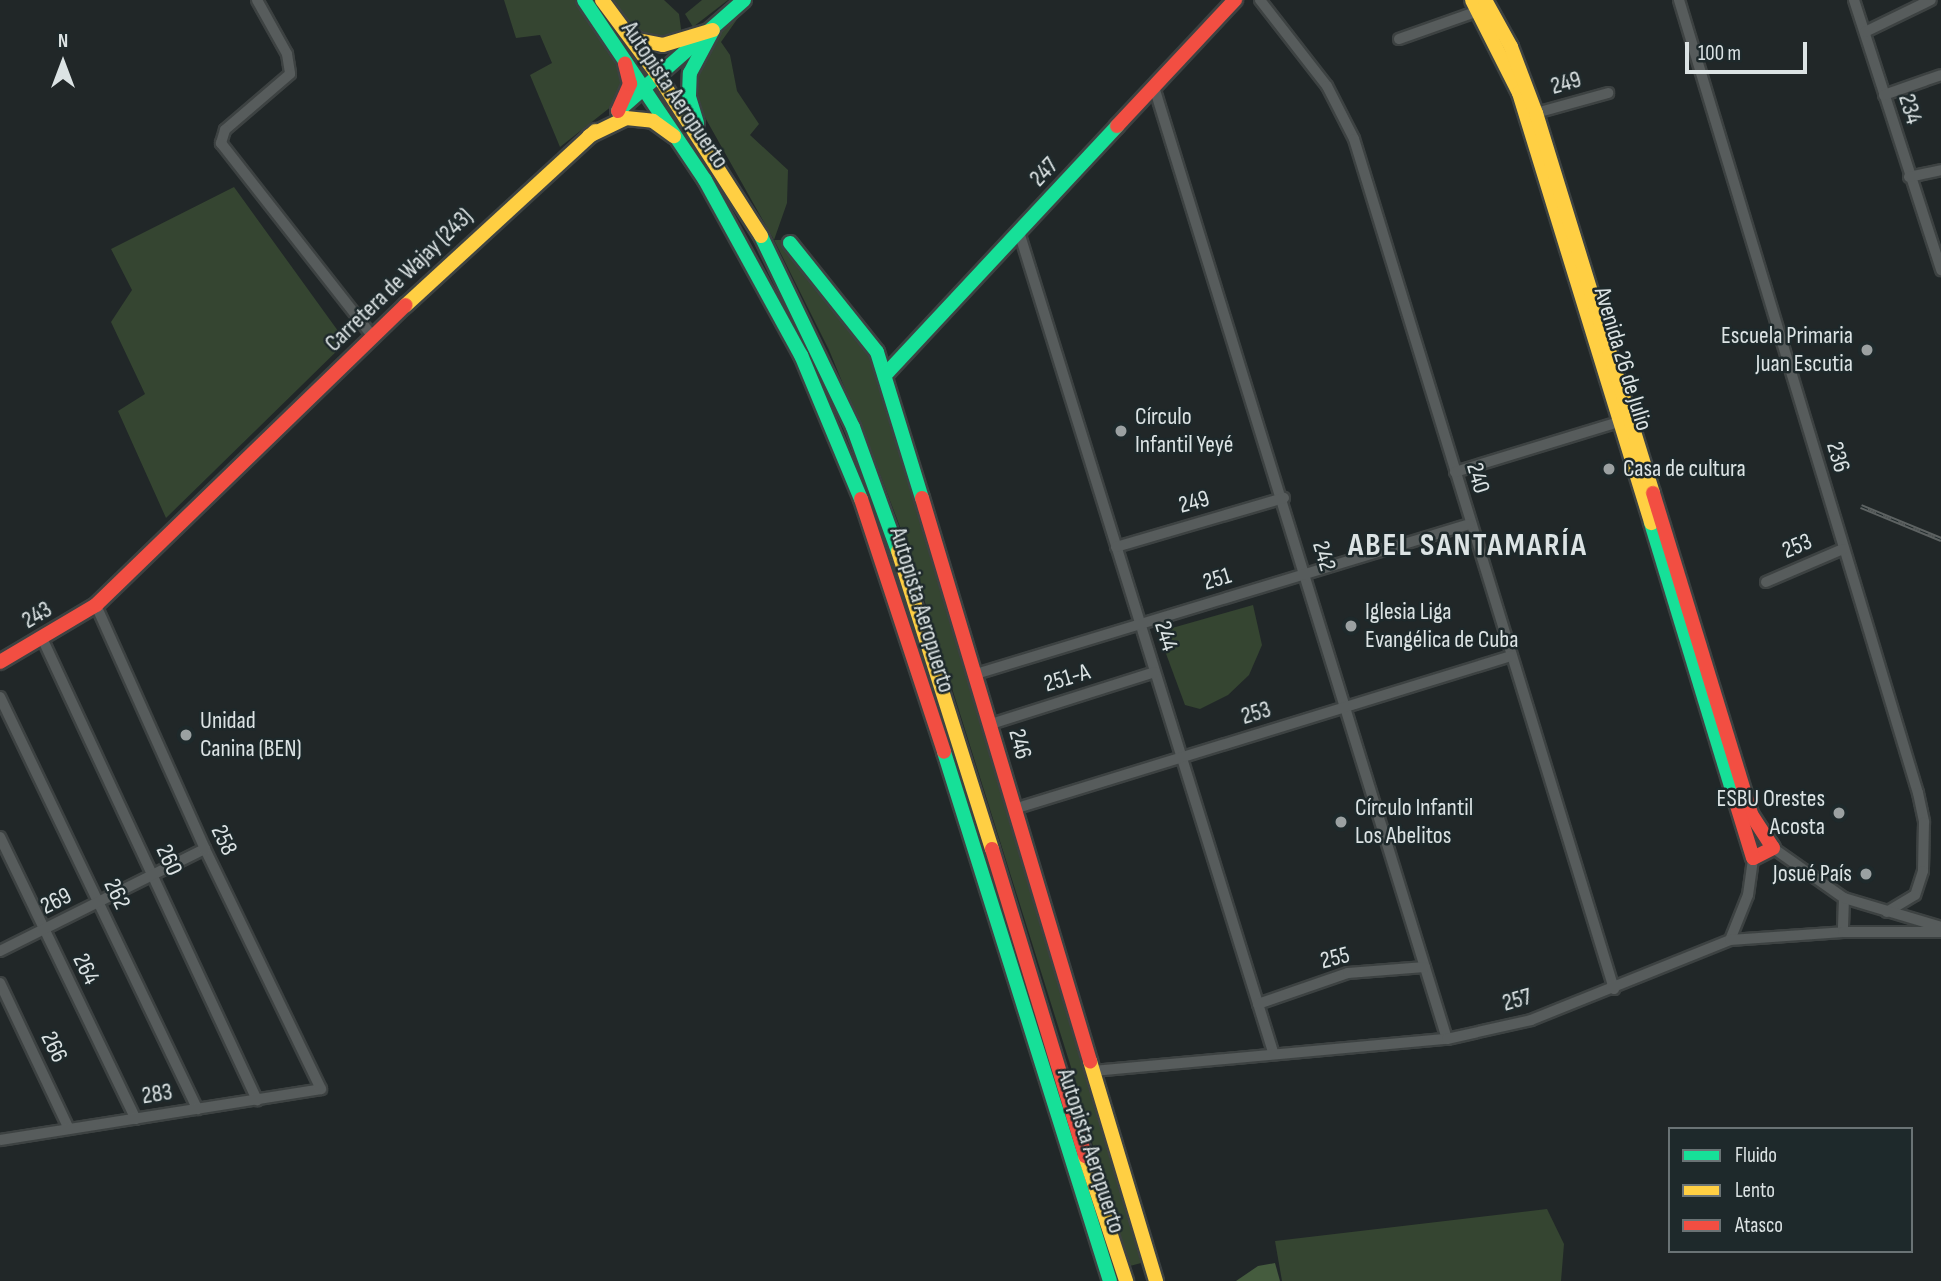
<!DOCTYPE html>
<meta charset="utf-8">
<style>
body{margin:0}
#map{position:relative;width:1941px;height:1281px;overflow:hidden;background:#212728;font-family:"Sofia Sans Condensed",sans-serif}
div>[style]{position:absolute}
.green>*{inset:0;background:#354531}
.forest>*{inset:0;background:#455c3e}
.roads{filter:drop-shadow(2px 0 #3d4242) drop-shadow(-2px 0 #3d4242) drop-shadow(0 2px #3d4242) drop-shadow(0 -2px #3d4242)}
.street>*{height:10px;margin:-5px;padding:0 5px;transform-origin:5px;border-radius:5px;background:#575c5c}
.fast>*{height:14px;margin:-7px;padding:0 7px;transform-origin:7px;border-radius:7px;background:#16e098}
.slow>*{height:14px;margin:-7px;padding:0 7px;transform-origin:7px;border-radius:7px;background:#ffcf43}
.jam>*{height:14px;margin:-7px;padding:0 7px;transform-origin:7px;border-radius:7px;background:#f24e42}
.rail>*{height:5px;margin-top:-2.5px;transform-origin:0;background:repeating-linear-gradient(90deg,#1e292b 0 8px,#5d6262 0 16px);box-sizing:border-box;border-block:2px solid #5d6262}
.dots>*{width:19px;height:19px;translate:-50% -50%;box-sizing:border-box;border:4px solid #1e292b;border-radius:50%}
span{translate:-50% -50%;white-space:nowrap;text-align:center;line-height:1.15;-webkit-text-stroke:5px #1e292b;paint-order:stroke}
.street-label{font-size:24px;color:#dce3e4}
.poi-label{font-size:24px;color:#dce3e4}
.right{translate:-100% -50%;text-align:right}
.left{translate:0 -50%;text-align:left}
.district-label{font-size:32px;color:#dce3e4;font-weight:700;letter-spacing:2px}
.legend{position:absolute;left:1668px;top:1127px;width:245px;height:126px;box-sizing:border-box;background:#1e292b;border:2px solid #6a7375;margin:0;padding:9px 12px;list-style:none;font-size:21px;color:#dce3e4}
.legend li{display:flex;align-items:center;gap:14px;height:35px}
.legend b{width:35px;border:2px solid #6a7375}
.north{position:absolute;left:28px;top:28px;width:70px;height:70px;-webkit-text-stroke:5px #1e292b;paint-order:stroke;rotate:0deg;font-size:19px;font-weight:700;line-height:28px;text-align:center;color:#dce3e4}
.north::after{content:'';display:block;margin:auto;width:24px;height:32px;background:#dce3e4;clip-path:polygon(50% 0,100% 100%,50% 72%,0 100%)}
.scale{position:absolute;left:1685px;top:42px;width:122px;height:32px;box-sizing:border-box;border:4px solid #dce3e4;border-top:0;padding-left:9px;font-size:21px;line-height:24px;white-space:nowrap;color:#dce3e4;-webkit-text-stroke:5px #1e292b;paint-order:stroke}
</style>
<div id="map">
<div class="green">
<i style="clip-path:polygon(504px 0,577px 0,617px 55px,623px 91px,612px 106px,560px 147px,530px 75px,552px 63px,540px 35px,516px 38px)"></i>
<i style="clip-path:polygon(609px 0,664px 0,679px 14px,682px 36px,642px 37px)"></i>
<i style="clip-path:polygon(702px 0,728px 0,693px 27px,685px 14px)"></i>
<i style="clip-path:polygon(738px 18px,721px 42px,730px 55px,737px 91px,759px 124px,750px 135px,788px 170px,787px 203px,774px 240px,783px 240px,869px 352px,879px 372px,1017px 846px,1145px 1262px,1126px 1267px,1075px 1080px,908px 548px,878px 469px,829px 350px,774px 240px,698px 105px,695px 74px,711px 40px)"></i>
<i style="clip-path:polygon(234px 187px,346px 342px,166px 518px,118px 411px,145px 394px,111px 322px,132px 290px,111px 249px)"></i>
<i style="clip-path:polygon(1253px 605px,1262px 645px,1249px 675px,1228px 695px,1200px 709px,1185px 705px,1158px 632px)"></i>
<i style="clip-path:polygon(1547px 1209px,1564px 1244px,1561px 1281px,1282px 1281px,1275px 1241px)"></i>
</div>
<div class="forest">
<i style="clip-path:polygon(1275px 1263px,1280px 1281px,1236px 1281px,1258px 1266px)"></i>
</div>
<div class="roads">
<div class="street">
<i style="left:257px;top:0;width:62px;rotate:60.9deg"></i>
<i style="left:287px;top:54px;width:20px;rotate:81deg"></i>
<i style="left:290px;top:74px;width:86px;rotate:139.3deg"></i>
<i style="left:225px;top:130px;width:14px;rotate:107deg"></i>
<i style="left:221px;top:143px;width:246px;rotate:51.9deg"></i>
<i style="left:1260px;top:0;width:109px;rotate:52.1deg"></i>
<i style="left:1327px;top:86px;width:59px;rotate:63deg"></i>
<i style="left:1354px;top:139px;width:889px;rotate:72.99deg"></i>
<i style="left:1679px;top:0;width:828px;rotate:73.23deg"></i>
<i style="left:1918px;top:793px;width:30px;rotate:78deg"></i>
<i style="left:1924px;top:822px;width:49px;rotate:91.2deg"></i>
<i style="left:1923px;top:871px;width:25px;rotate:108deg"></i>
<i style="left:1915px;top:895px;width:33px;rotate:149deg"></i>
<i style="left:1854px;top:0;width:284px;rotate:72.1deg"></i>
<i style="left:1865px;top:32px;width:73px;rotate:-25.9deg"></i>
<i style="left:1399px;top:39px;width:87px;rotate:-19.5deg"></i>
<i style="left:1154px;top:87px;width:996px;rotate:72.89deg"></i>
<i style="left:1884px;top:95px;width:60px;rotate:-19.3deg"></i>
<i style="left:1536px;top:113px;width:75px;rotate:-15.5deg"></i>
<i style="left:1909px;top:177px;width:33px;rotate:-12deg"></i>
<i style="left:1019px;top:232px;width:858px;rotate:72.79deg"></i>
<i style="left:1455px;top:472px;width:178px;rotate:-17deg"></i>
<i style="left:1116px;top:547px;width:175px;rotate:-16.3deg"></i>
<i style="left:1766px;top:582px;width:84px;rotate:-23.2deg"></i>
<i style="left:42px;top:638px;width:510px;rotate:65.04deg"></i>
<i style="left:976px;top:674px;width:516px;rotate:-16.89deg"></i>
<i style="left:0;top:697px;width:457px;rotate:64.4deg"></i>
<i style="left:991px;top:724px;width:172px;rotate:-17.6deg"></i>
<i style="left:1014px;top:809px;width:520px;rotate:-17.11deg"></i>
<i style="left:0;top:837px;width:313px;rotate:64.3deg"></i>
<i style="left:1773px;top:848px;width:87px;rotate:35.2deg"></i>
<i style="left:1844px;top:898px;width:34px;rotate:92deg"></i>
<i style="left:1844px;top:898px;width:101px;rotate:16.6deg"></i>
<i style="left:1730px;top:940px;width:48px;rotate:-68.2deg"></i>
<i style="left:1748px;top:895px;width:37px;rotate:-82deg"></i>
<i style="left:0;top:951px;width:229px;rotate:-26.5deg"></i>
<i style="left:0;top:983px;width:161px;rotate:64.7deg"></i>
<i style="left:1258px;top:1004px;width:95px;rotate:-19deg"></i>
<i style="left:1348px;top:973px;width:77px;rotate:-4.5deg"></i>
<i style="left:1093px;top:1071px;width:355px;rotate:-5.2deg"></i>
<i style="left:1447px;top:1039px;width:86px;rotate:-12.7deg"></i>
<i style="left:1531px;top:1020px;width:214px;rotate:-21.9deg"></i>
<i style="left:1730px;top:940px;width:113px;rotate:-4deg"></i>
<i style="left:1843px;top:932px;width:98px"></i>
<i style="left:0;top:1140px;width:325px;rotate:-9deg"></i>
<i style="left:321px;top:1089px;width:267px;rotate:-115.8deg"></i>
<i style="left:205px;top:849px;width:267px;rotate:-114.1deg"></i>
</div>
<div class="fast">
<i style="left:584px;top:0;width:217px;rotate:56.1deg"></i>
<i style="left:705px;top:180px;width:200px;rotate:61.3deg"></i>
<i style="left:801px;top:355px;width:156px;rotate:67.4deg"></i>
<i style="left:618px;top:111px;width:168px;rotate:-41.4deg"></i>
<i style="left:697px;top:123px;width:28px;rotate:-107deg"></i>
<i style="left:689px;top:96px;width:23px;rotate:-88deg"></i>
<i style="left:690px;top:73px;width:49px;rotate:-61.9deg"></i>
<i style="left:761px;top:236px;width:212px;rotate:64.3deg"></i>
<i style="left:853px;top:427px;width:132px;rotate:70.1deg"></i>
<i style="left:790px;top:243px;width:139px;rotate:51.4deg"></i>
<i style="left:877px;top:352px;width:153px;rotate:72.9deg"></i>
<i style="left:885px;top:375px;width:340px;rotate:-47deg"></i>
<i style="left:1651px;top:523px;width:288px;rotate:73.1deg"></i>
<i style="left:944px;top:752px;width:554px;rotate:72.58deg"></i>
</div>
<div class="slow">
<i style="left:602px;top:0;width:96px;rotate:53.5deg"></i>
<i style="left:659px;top:77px;width:189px;rotate:57.3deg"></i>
<i style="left:1472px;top:0;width:104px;rotate:63.2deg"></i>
<i style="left:1519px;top:93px;width:450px;rotate:72.9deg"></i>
<i style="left:1485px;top:0;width:54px;rotate:61deg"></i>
<i style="left:1511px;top:47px;width:71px;rotate:69.3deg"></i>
<i style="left:1536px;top:113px;width:398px;rotate:72.9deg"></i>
<i style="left:628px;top:32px;width:13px;rotate:39deg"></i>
<i style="left:638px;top:40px;width:25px;rotate:11deg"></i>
<i style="left:663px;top:45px;width:52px;rotate:-16.7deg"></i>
<i style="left:589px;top:136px;width:41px;rotate:-25.9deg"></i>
<i style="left:626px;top:118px;width:27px;rotate:6deg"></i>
<i style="left:653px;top:121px;width:26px;rotate:36deg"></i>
<i style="left:406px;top:305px;width:257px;rotate:-42.6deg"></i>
<i style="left:898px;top:551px;width:312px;rotate:72.5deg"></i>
<i style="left:1090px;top:1061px;width:230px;rotate:73.3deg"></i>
<i style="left:1085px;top:1156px;width:132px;rotate:71.8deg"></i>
</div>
<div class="jam">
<i style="left:618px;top:111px;width:30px;rotate:-66deg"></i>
<i style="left:630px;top:84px;width:21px;rotate:-104deg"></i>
<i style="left:1117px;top:126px;width:173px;rotate:-46.9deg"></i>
<i style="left:1653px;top:493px;width:336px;rotate:73deg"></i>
<i style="left:1751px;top:814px;width:40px;rotate:57.1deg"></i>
<i style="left:1773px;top:848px;width:22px;rotate:153deg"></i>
<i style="left:1753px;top:858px;width:62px;rotate:-107deg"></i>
<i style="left:922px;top:498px;width:588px;rotate:73.38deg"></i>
<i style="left:861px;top:499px;width:266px;rotate:71.8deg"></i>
<i style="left:0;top:662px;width:112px;rotate:-30.7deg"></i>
<i style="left:96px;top:605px;width:431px;rotate:-44.1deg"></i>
<i style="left:992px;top:849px;width:321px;rotate:73.1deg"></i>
</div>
</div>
<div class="rail">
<i style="left:1861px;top:506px;width:87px;rotate:22.4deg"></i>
</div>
<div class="dots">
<i style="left:1867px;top:350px;background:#9ba1a2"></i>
<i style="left:1121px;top:431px;background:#9ba1a2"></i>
<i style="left:1609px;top:469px;background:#9ba1a2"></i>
<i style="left:1351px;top:626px;background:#9ba1a2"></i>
<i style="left:186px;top:735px;background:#9ba1a2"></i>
<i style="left:1839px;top:813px;background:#9ba1a2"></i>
<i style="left:1341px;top:822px;background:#9ba1a2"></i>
<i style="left:1866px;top:874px;background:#9ba1a2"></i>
</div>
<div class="street-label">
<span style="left:1566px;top:83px;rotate:-16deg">249</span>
<span style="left:675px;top:95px;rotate:56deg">Autopista Aeropuerto</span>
<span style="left:1910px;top:109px;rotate:73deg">234</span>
<span style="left:1044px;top:172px;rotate:-47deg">247</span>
<span style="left:399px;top:280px;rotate:-44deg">Carretera de Wajay (243)</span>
<span style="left:1623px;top:359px;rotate:73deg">Avenida 26 de Julio</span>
<span style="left:1838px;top:457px;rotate:74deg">236</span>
<span style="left:1478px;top:478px;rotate:74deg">240</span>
<span style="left:1194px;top:502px;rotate:-16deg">249</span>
<span style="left:1797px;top:546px;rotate:-23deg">253</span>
<span style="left:1324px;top:556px;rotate:73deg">242</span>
<span style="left:1217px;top:579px;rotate:-17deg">251</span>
<span style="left:922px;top:610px;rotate:73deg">Autopista Aeropuerto</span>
<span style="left:37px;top:615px;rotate:-31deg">243</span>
<span style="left:1166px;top:636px;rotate:73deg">244</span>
<span style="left:1067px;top:678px;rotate:-17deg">251-A</span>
<span style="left:1256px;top:713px;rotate:-17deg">253</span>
<span style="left:1020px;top:744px;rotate:75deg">246</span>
<span style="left:224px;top:840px;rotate:65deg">258</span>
<span style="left:169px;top:860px;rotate:65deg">260</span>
<span style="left:117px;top:894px;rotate:64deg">262</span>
<span style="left:56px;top:901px;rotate:-27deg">269</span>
<span style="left:1335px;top:958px;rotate:-14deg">255</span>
<span style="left:86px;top:969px;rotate:64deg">264</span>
<span style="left:1517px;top:1000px;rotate:-16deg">257</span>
<span style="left:54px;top:1047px;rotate:64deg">266</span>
<span style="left:157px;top:1094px;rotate:-9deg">283</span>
<span style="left:1091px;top:1151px;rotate:72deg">Autopista Aeropuerto</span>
</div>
<div class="poi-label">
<span class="right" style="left:1853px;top:350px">Escuela Primaria<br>Juan Escutia</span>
<span class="left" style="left:1135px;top:431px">Círculo<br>Infantil Yeyé</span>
<span class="left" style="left:1623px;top:469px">Casa de cultura</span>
<span class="left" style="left:1365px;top:626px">Iglesia Liga<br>Evangélica de Cuba</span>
<span class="left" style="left:200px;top:735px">Unidad<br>Canina (BEN)</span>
<span class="right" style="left:1825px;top:813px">ESBU Orestes<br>Acosta</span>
<span class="left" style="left:1355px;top:822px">Círculo Infantil<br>Los Abelitos</span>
<span class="right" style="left:1852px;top:874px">Josué País</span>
</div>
<div class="district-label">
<span style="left:1468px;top:546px">ABEL SANTAMARÍA</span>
</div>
<ul class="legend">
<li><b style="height:9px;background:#16e098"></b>Fluido</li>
<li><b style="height:9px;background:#ffcf43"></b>Lento</li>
<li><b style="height:9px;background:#f24e42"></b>Atasco</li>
</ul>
<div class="north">N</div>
<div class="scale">100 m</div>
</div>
